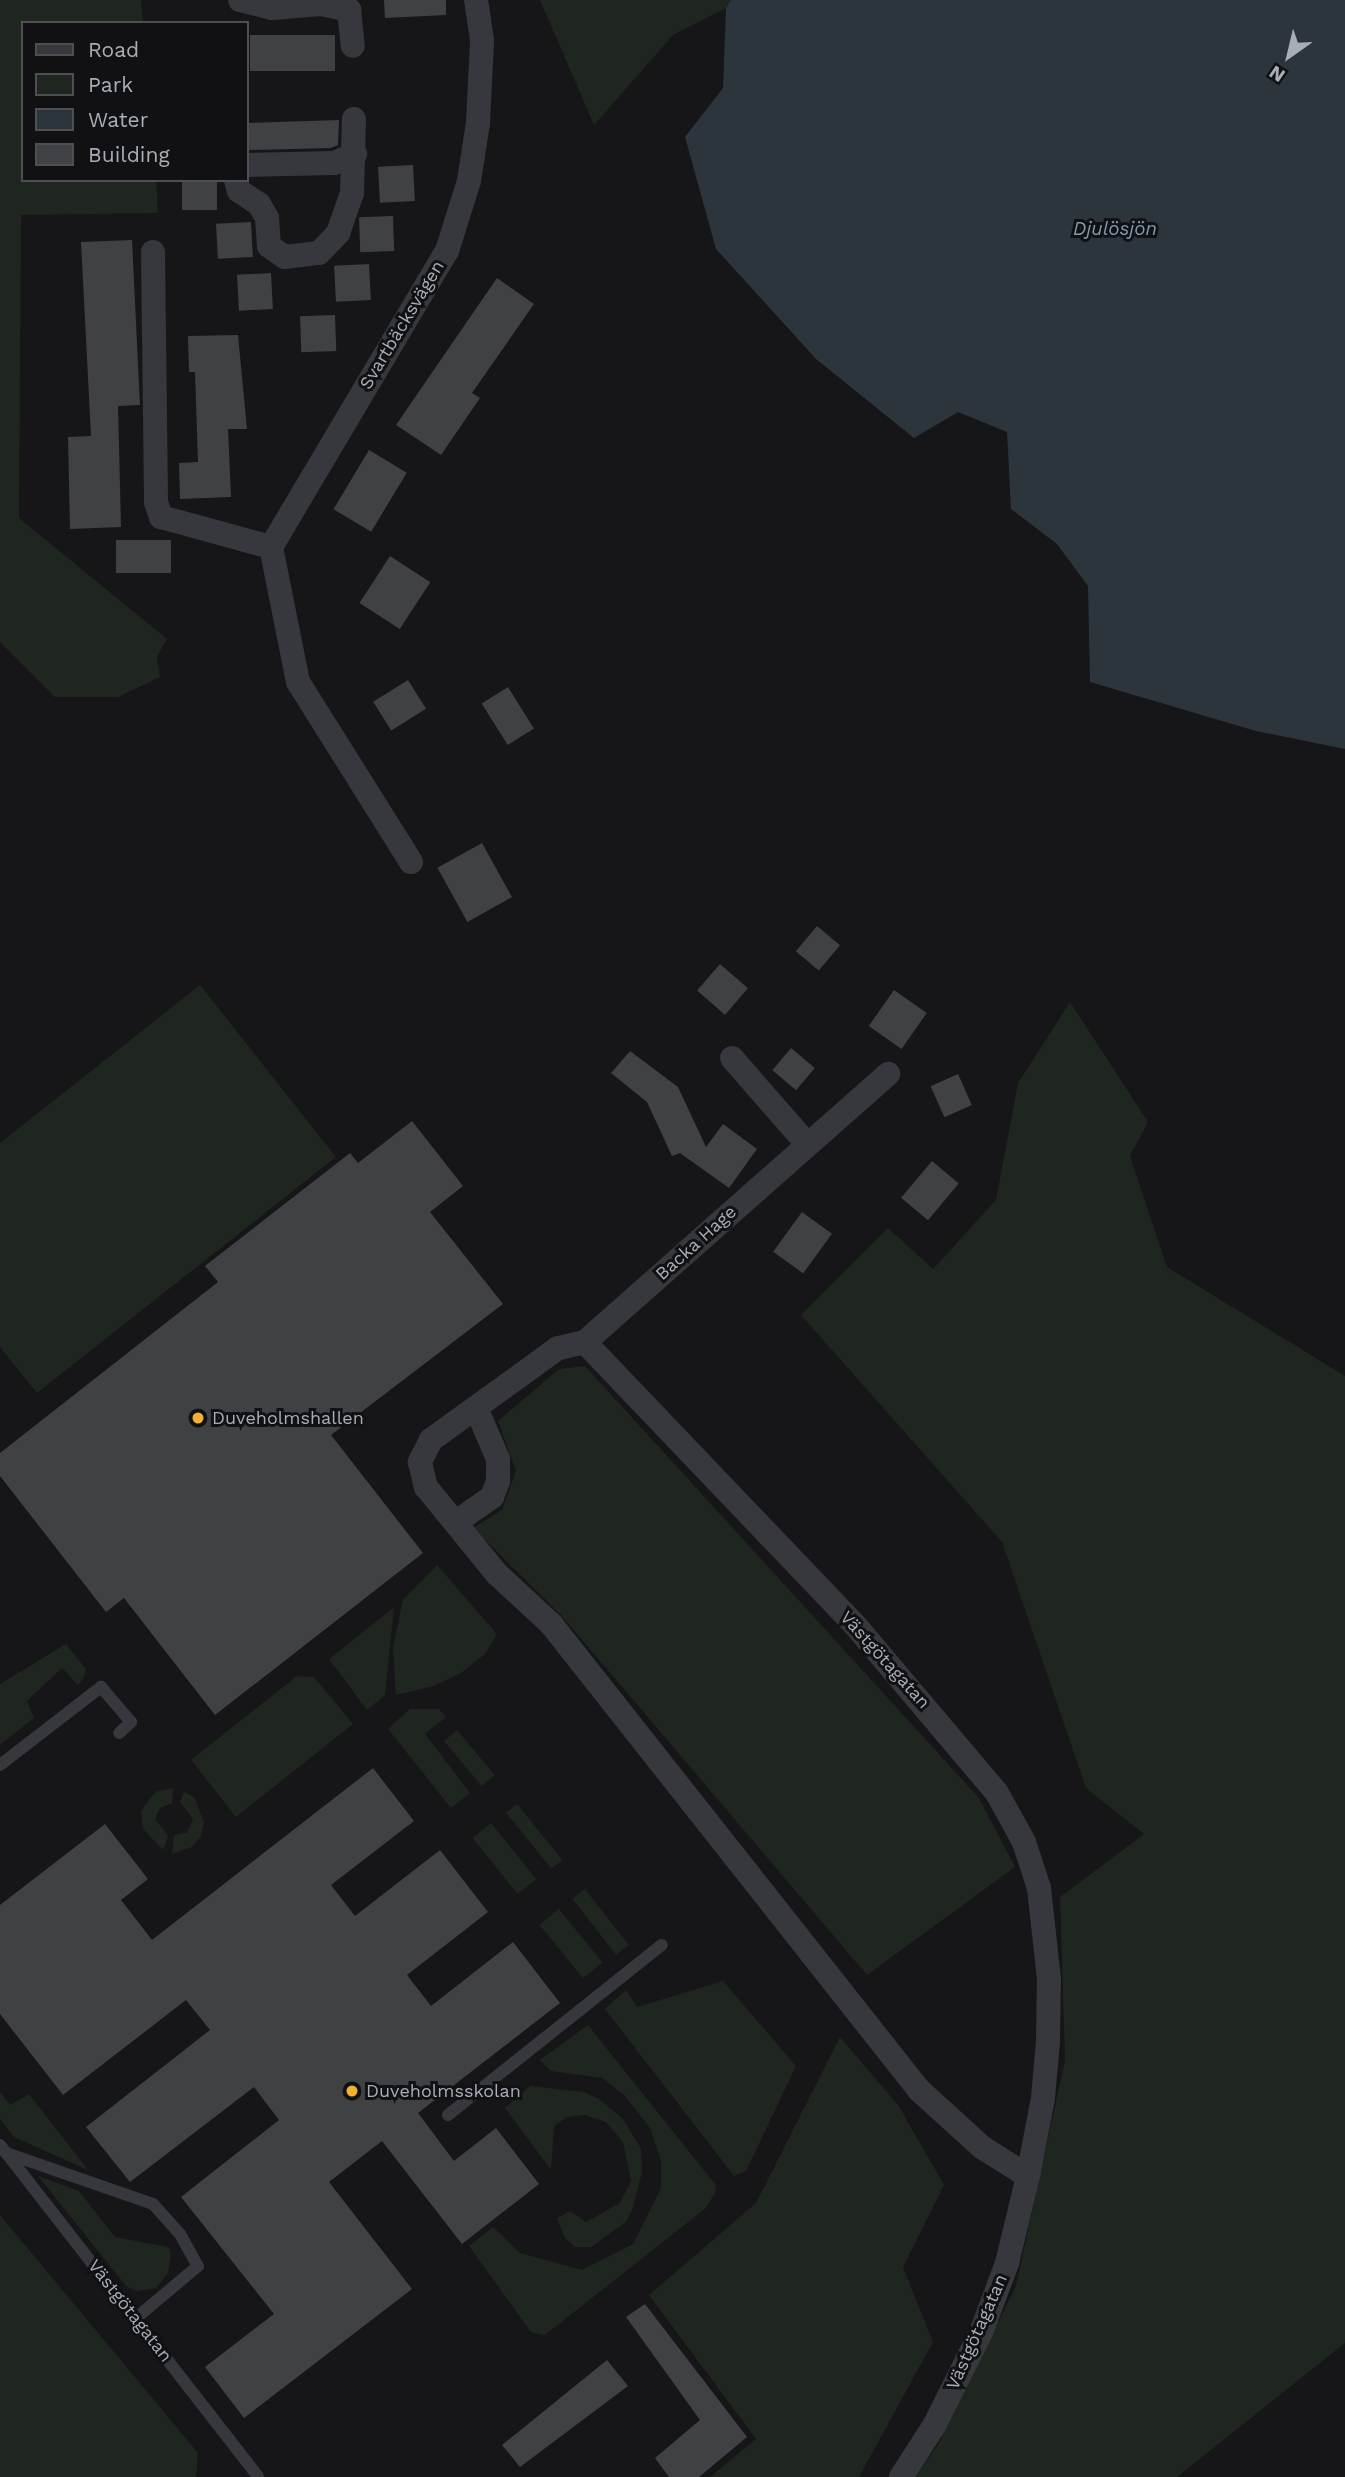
<!DOCTYPE html>
<meta charset="utf-8">
<style>
body{margin:0}
#map{position:relative;width:1345px;height:2477px;overflow:hidden;background:#161618;font-family:"Work Sans",sans-serif}
div>[style]{position:absolute}
.green>*{inset:0;background:#1e261f;transform-origin:0 0}
.water>*{inset:0;background:#2c353c}
.building>*{inset:0;background:#404145;transform-origin:0 0}
.lane>*{height:12px;margin:-6px;padding:0 6px;transform-origin:6px;border-radius:6px;background:#37383d}
.street>*{height:24px;margin:-12px;padding:0 12px;transform-origin:12px;border-radius:12px;background:#37383d}
.dots>*{width:19px;height:19px;translate:-50% -50%;box-sizing:border-box;border:4px solid #111113;border-radius:50%}
span{translate:-50% -50%;white-space:nowrap;text-align:center;line-height:1.15;-webkit-text-stroke:6px #111113;paint-order:stroke}
.street-label{font-size:18px;color:#a8adb8}
.poi-label{font-size:18px;color:#a8adb8}
.left{translate:0 -50%;text-align:left}
.water-label{font-size:19px;color:#7f9bb3;font-style:italic}
.legend{position:absolute;left:21px;top:21px;width:228px;height:161px;box-sizing:border-box;background:#111113;border:2px solid #4d4f55;margin:0;padding:9px 12px;list-style:none;font-size:21px;color:#a8adb8}
.legend li{display:flex;align-items:center;gap:14px;height:35px}
.legend b{width:35px;border:2px solid #4d4f55}
.north{position:absolute;left:1254px;top:21px;width:70px;height:70px;-webkit-text-stroke:5px #111113;paint-order:stroke;rotate:214deg;font-size:19px;font-weight:700;line-height:28px;text-align:center;color:#a8adb8}
.north::after{content:'';display:block;margin:auto;width:24px;height:32px;background:#a8adb8;clip-path:polygon(50% 0,100% 100%,50% 72%,0 100%)}
</style>
<div id="map">
<div class="green">
<i style="clip-path:polygon(0 0,141px 0,143px 23px,23px 23px,23px 180px,156px 180px,158px 213px,21px 215px,19px 518px,167px 639px,157px 657px,160px 677px,118px 697px,55px 697px,0 642px)"></i>
<i style="clip-path:polygon(540px 0,731px 0,726px 8px,673px 35px,594px 125px)"></i>
<i style="clip-path:polygon(200px 985px,336px 1157px,37px 1393px,0 1347px,0 1143px)"></i>
<i style="clip-path:polygon(1070px 1002px,1148px 1122px,1130px 1156px,1167px 1267px,1345px 1376px,1345px 2343px,1177px 2477px,915px 2477px,938px 2445px,1016px 2286px,1065px 2060px,1060px 1897px,1144px 1834px,1086px 1788px,1002px 1542px,801px 1315px,888px 1228px,933px 1269px,996px 1200px,1018px 1083px)"></i>
<i style="clip-path:polygon(585px 1366px,979px 1798px,1015px 1867px,867px 1975px,561px 1615px,473px 1528px,502px 1510px,516px 1471px,498px 1421px,559px 1369px)"></i>
<i style="clip-path:polygon(437px 1565px,497px 1634px,485px 1654px,461px 1673px,434px 1686px,396px 1695px,393px 1647px,403px 1600px)"></i>
<i style="clip-path:polygon(394px 1607px,385px 1695px,367px 1710px,329px 1659px)"></i>
<i style="clip-path:polygon(66px 1644px,86px 1669px,84px 1677px,78px 1685px,62px 1668px,27px 1701px,34px 1718px,0 1745px,0 1684px)"></i>
<i style="clip-path:polygon(297px 1676px,314px 1677px,353px 1724px,236px 1817px,191px 1760px)"></i>
<i style="clip-path:polygon(410px 1709px,439px 1709px,446px 1717px,425px 1734px,470px 1793px,451px 1808px,388px 1729px)"></i>
<i style="left:457px;top:1730px;width:59px;height:17px;rotate:50deg"></i>
<i style="clip-path:polygon(173px 1788px,172px 1803px,160px 1808px,155px 1819px,168px 1836px,163px 1850px,143px 1829px,141px 1811px,155px 1792px)"></i>
<i style="clip-path:polygon(184px 1792px,194px 1797px,204px 1822px,201px 1836px,192px 1847px,172px 1854px,174px 1835px,187px 1833px,193px 1819px,180px 1802px)"></i>
<i style="left:517px;top:1804px;width:72px;height:14px;rotate:51deg"></i>
<i style="left:491px;top:1823px;width:72px;height:24px;rotate:51deg"></i>
<i style="left:585px;top:1889px;width:71px;height:16px;rotate:52deg"></i>
<i style="left:559px;top:1909px;width:69px;height:25px;rotate:51deg"></i>
<i style="clip-path:polygon(723px 1981px,796px 2066px,746px 2171px,734px 2176px,605px 2009px,626px 1990px,637px 2007px)"></i>
<i style="clip-path:polygon(588px 2025px,715px 2184px,716px 2191px,706px 2208px,545px 2335px,538px 2334px,531px 2332px,469px 2246px,493px 2227px,520px 2253px,582px 2270px,633px 2244px,661px 2188px,661px 2161px,650px 2128px,624px 2095px,602px 2078px,551px 2071px,540px 2060px)"></i>
<i style="clip-path:polygon(840px 2037px,898px 2105px,944px 2185px,903px 2267px,933px 2342px,859px 2477px,710px 2477px,756px 2439px,649px 2295px,756px 2203px)"></i>
<i style="clip-path:polygon(530px 2086px,584px 2092px,599px 2099px,623px 2119px,641px 2149px,642px 2172px,633px 2207px,626px 2222px,591px 2247px,575px 2247px,565px 2238px,557px 2218px,570px 2211px,586px 2222px,620px 2203px,631px 2181px,623px 2142px,606px 2122px,585px 2115px,567px 2117px,554px 2126px,551px 2170px,505px 2108px)"></i>
<i style="clip-path:polygon(0 2092px,10px 2105px,29px 2094px,88px 2170px,14px 2137px,0 2119px)"></i>
<i style="clip-path:polygon(38px 2176px,79px 2191px,115px 2237px,168px 2247px,171px 2254px,168px 2273px,156px 2288px,137px 2291px,127px 2287px)"></i>
<i style="clip-path:polygon(0 2215px,198px 2453px,196px 2477px,0 2477px)"></i>
</div>
<div class="water">
<i style="clip-path:polygon(731px 0,1345px 0,1345px 749px,1256px 731px,1090px 682px,1088px 586px,1057px 544px,1011px 509px,1007px 432px,958px 412px,914px 438px,816px 359px,716px 249px,685px 137px,723px 88px,726px 8px)"></i>
</div>
<div class="building">
<i style="clip-path:polygon(384px 0,446px 0,446px 15px,385px 18px)"></i>
<i style="left:250px;top:35px;width:85px;height:36px"></i>
<i style="clip-path:polygon(339px 120px,338px 145px,331px 148px,249px 150px,248px 123px)"></i>
<i style="left:413px;top:165px;width:36px;height:35px;rotate:87deg"></i>
<i style="left:182px;top:180px;width:35px;height:30px"></i>
<i style="left:393px;top:216px;width:35px;height:34px;rotate:88deg"></i>
<i style="left:251px;top:222px;width:35px;height:35px;rotate:87deg"></i>
<i style="clip-path:polygon(132px 240px,140px 405px,118px 406px,121px 527px,70px 529px,68px 437px,91px 436px,81px 242px)"></i>
<i style="left:369px;top:264px;width:36px;height:35px;rotate:87deg"></i>
<i style="left:271px;top:273px;width:36px;height:34px;rotate:87deg"></i>
<i style="clip-path:polygon(497px 278px,534px 304px,472px 393px,480px 398px,441px 455px,396px 425px)"></i>
<i style="left:335px;top:315px;width:36px;height:35px;rotate:88deg"></i>
<i style="clip-path:polygon(238px 335px,247px 429px,228px 429px,231px 497px,180px 499px,179px 463px,198px 462px,195px 372px,189px 372px,188px 336px)"></i>
<i style="left:369px;top:450px;width:44px;height:69px;rotate:31deg"></i>
<i style="left:171px;top:540px;width:33px;height:55px;rotate:90deg"></i>
<i style="left:390px;top:556px;width:48px;height:56px;rotate:33deg"></i>
<i style="left:408px;top:680px;width:34px;height:41px;rotate:58deg"></i>
<i style="left:508px;top:687px;width:49px;height:31px;rotate:58deg"></i>
<i style="left:482px;top:843px;width:62px;height:51px;rotate:61deg"></i>
<i style="left:817px;top:926px;width:30px;height:33px;rotate:40deg"></i>
<i style="left:720px;top:964px;width:37px;height:35px;rotate:41deg"></i>
<i style="left:894px;top:990px;width:40px;height:44px;rotate:35deg"></i>
<i style="left:791px;top:1048px;width:31px;height:29px;rotate:40deg"></i>
<i style="clip-path:polygon(630px 1051px,678px 1087px,706px 1147px,723px 1124px,757px 1149px,729px 1188px,680px 1153px,672px 1156px,647px 1102px,611px 1073px)"></i>
<i style="left:958px;top:1074px;width:34px;height:30px;rotate:66deg"></i>
<i style="clip-path:polygon(412px 1121px,463px 1186px,430px 1212px,503px 1304px,331px 1435px,423px 1553px,215px 1715px,124px 1598px,106px 1612px,0 1476px,0 1453px,218px 1282px,205px 1266px,350px 1153px,358px 1163px)"></i>
<i style="left:932px;top:1161px;width:35px;height:48px;rotate:40deg"></i>
<i style="left:802px;top:1212px;width:37px;height:49px;rotate:36deg"></i>
<i style="clip-path:polygon(373px 1768px,414px 1821px,331px 1885px,355px 1916px,440px 1850px,488px 1912px,407px 1975px,431px 2006px,513px 1942px,560px 2003px,418px 2113px,454px 2161px,496px 2128px,539px 2184px,462px 2244px,382px 2141px,329px 2182px,412px 2289px,244px 2418px,205px 2367px,274px 2314px,181px 2197px,279px 2120px,254px 2087px,130px 2182px,86px 2127px,210px 2030px,186px 2000px,63px 2095px,0 2014px,0 1905px,105px 1824px,148px 1879px,121px 1900px,152px 1940px)"></i>
<i style="clip-path:polygon(645px 2304px,747px 2437px,699px 2477px,669px 2477px,655px 2458px,700px 2420px,626px 2317px)"></i>
<i style="clip-path:polygon(607px 2360px,628px 2386px,520px 2467px,502px 2445px)"></i>
</div>
<div class="lane">
<i style="left:0;top:1765px;width:128px;rotate:-37.7deg"></i>
<i style="left:101px;top:1687px;width:46px;rotate:49.4deg"></i>
<i style="left:131px;top:1722px;width:16px;rotate:137deg"></i>
<i style="left:448px;top:2115px;width:273px;rotate:-38.5deg"></i>
<i style="left:0;top:2145px;width:420px;rotate:52.1deg"></i>
<i style="left:6px;top:2153px;width:156px;rotate:19.1deg"></i>
<i style="left:153px;top:2204px;width:40px;rotate:48deg"></i>
<i style="left:180px;top:2234px;width:37px;rotate:61deg"></i>
<i style="left:198px;top:2266px;width:81px;rotate:140deg"></i>
</div>
<div class="street">
<i style="left:240px;top:0;width:33px;rotate:14deg"></i>
<i style="left:272px;top:8px;width:49px;rotate:-4.7deg"></i>
<i style="left:321px;top:4px;width:29px;rotate:12deg"></i>
<i style="left:349px;top:10px;width:36px;rotate:84deg"></i>
<i style="left:247px;top:165px;width:87px;rotate:-1.3deg"></i>
<i style="left:334px;top:163px;width:23px;rotate:-23deg"></i>
<i style="left:236px;top:180px;width:11px;rotate:75deg"></i>
<i style="left:239px;top:191px;width:24px;rotate:33deg"></i>
<i style="left:259px;top:204px;width:16px;rotate:60deg"></i>
<i style="left:267px;top:218px;width:28px;rotate:86deg"></i>
<i style="left:269px;top:246px;width:19px;rotate:35deg"></i>
<i style="left:285px;top:257px;width:34px;rotate:-7deg"></i>
<i style="left:319px;top:253px;width:28px;rotate:-46deg"></i>
<i style="left:338px;top:233px;width:42px;rotate:-70.7deg"></i>
<i style="left:352px;top:193px;width:74px;rotate:-88.5deg"></i>
<i style="left:153px;top:252px;width:250px;rotate:89.3deg"></i>
<i style="left:156px;top:502px;width:16px;rotate:72deg"></i>
<i style="left:161px;top:517px;width:114px;rotate:15.3deg"></i>
<i style="left:411px;top:862px;width:213px;rotate:-122.1deg"></i>
<i style="left:298px;top:682px;width:138px;rotate:-101.3deg"></i>
<i style="left:271px;top:547px;width:344px;rotate:-59.3deg"></i>
<i style="left:447px;top:251px;width:73px;rotate:-72.6deg"></i>
<i style="left:469px;top:181px;width:59px;rotate:-81.2deg"></i>
<i style="left:478px;top:123px;width:83px;rotate:-87.2deg"></i>
<i style="left:482px;top:40px;width:40px;rotate:-98.5deg"></i>
<i style="left:732px;top:1058px;width:114px;rotate:48.9deg"></i>
<i style="left:585px;top:1342px;width:405px;rotate:-41.5deg"></i>
<i style="left:456px;top:1522px;width:44px;rotate:-34.8deg"></i>
<i style="left:492px;top:1497px;width:17px;rotate:-69deg"></i>
<i style="left:498px;top:1481px;width:22px;rotate:-90deg"></i>
<i style="left:498px;top:1459px;width:53px;rotate:-113.2deg"></i>
<i style="left:901px;top:2477px;width:61px;rotate:-57.1deg"></i>
<i style="left:934px;top:2426px;width:107px;rotate:-63.4deg"></i>
<i style="left:982px;top:2330px;width:72px;rotate:-69.5deg"></i>
<i style="left:1007px;top:2263px;width:89px;rotate:-76.4deg"></i>
<i style="left:1028px;top:2176px;width:79px;rotate:-79.1deg"></i>
<i style="left:1043px;top:2098px;width:57px;rotate:-85deg"></i>
<i style="left:1048px;top:2041px;width:62px;rotate:-89.1deg"></i>
<i style="left:1049px;top:1979px;width:92px;rotate:-96.3deg"></i>
<i style="left:1039px;top:1888px;width:48px;rotate:-108.1deg"></i>
<i style="left:1024px;top:1842px;width:56px;rotate:-118.9deg"></i>
<i style="left:997px;top:1793px;width:220px;rotate:-130.2deg"></i>
<i style="left:855px;top:1625px;width:391px;rotate:-133.7deg"></i>
<i style="left:585px;top:1342px;width:28px;rotate:167deg"></i>
<i style="left:558px;top:1348px;width:157px;rotate:144.1deg"></i>
<i style="left:431px;top:1440px;width:25px;rotate:117deg"></i>
<i style="left:420px;top:1462px;width:26px;rotate:77deg"></i>
<i style="left:426px;top:1487px;width:112px;rotate:50.8deg"></i>
<i style="left:497px;top:1574px;width:74px;rotate:42.8deg"></i>
<i style="left:551px;top:1624px;width:594px;rotate:51.7deg"></i>
<i style="left:919px;top:2090px;width:86px;rotate:42.2deg"></i>
<i style="left:983px;top:2148px;width:53px;rotate:31.9deg"></i>
</div>
<div class="dots">
<i style="left:198px;top:1418px;background:#f2b134"></i>
<i style="left:352px;top:2091px;background:#f2b134"></i>
</div>
<div class="street-label">
<span style="left:402px;top:325px;rotate:-59deg">Svartbäcksvägen</span>
<span style="left:696px;top:1243px;rotate:-42deg">Backa Hage</span>
<span style="left:885px;top:1660px;rotate:48deg">Västgötagatan</span>
<span style="left:130px;top:2311px;rotate:52deg">Västgötagatan</span>
<span style="left:977px;top:2332px;rotate:-66deg">Västgötagatan</span>
</div>
<div class="poi-label">
<span class="left" style="left:212px;top:1418px">Duveholmshallen</span>
<span class="left" style="left:366px;top:2091px">Duveholmsskolan</span>
</div>
<div class="water-label">
<span style="left:1115px;top:229px">Djulösjön</span>
</div>
<ul class="legend">
<li><b style="height:9px;background:#37383d"></b>Road</li>
<li><b style="height:19px;background:#1e261f"></b>Park</li>
<li><b style="height:19px;background:#2c353c"></b>Water</li>
<li><b style="height:19px;background:#404145"></b>Building</li>
</ul>
<div class="north">N</div>
</div>
